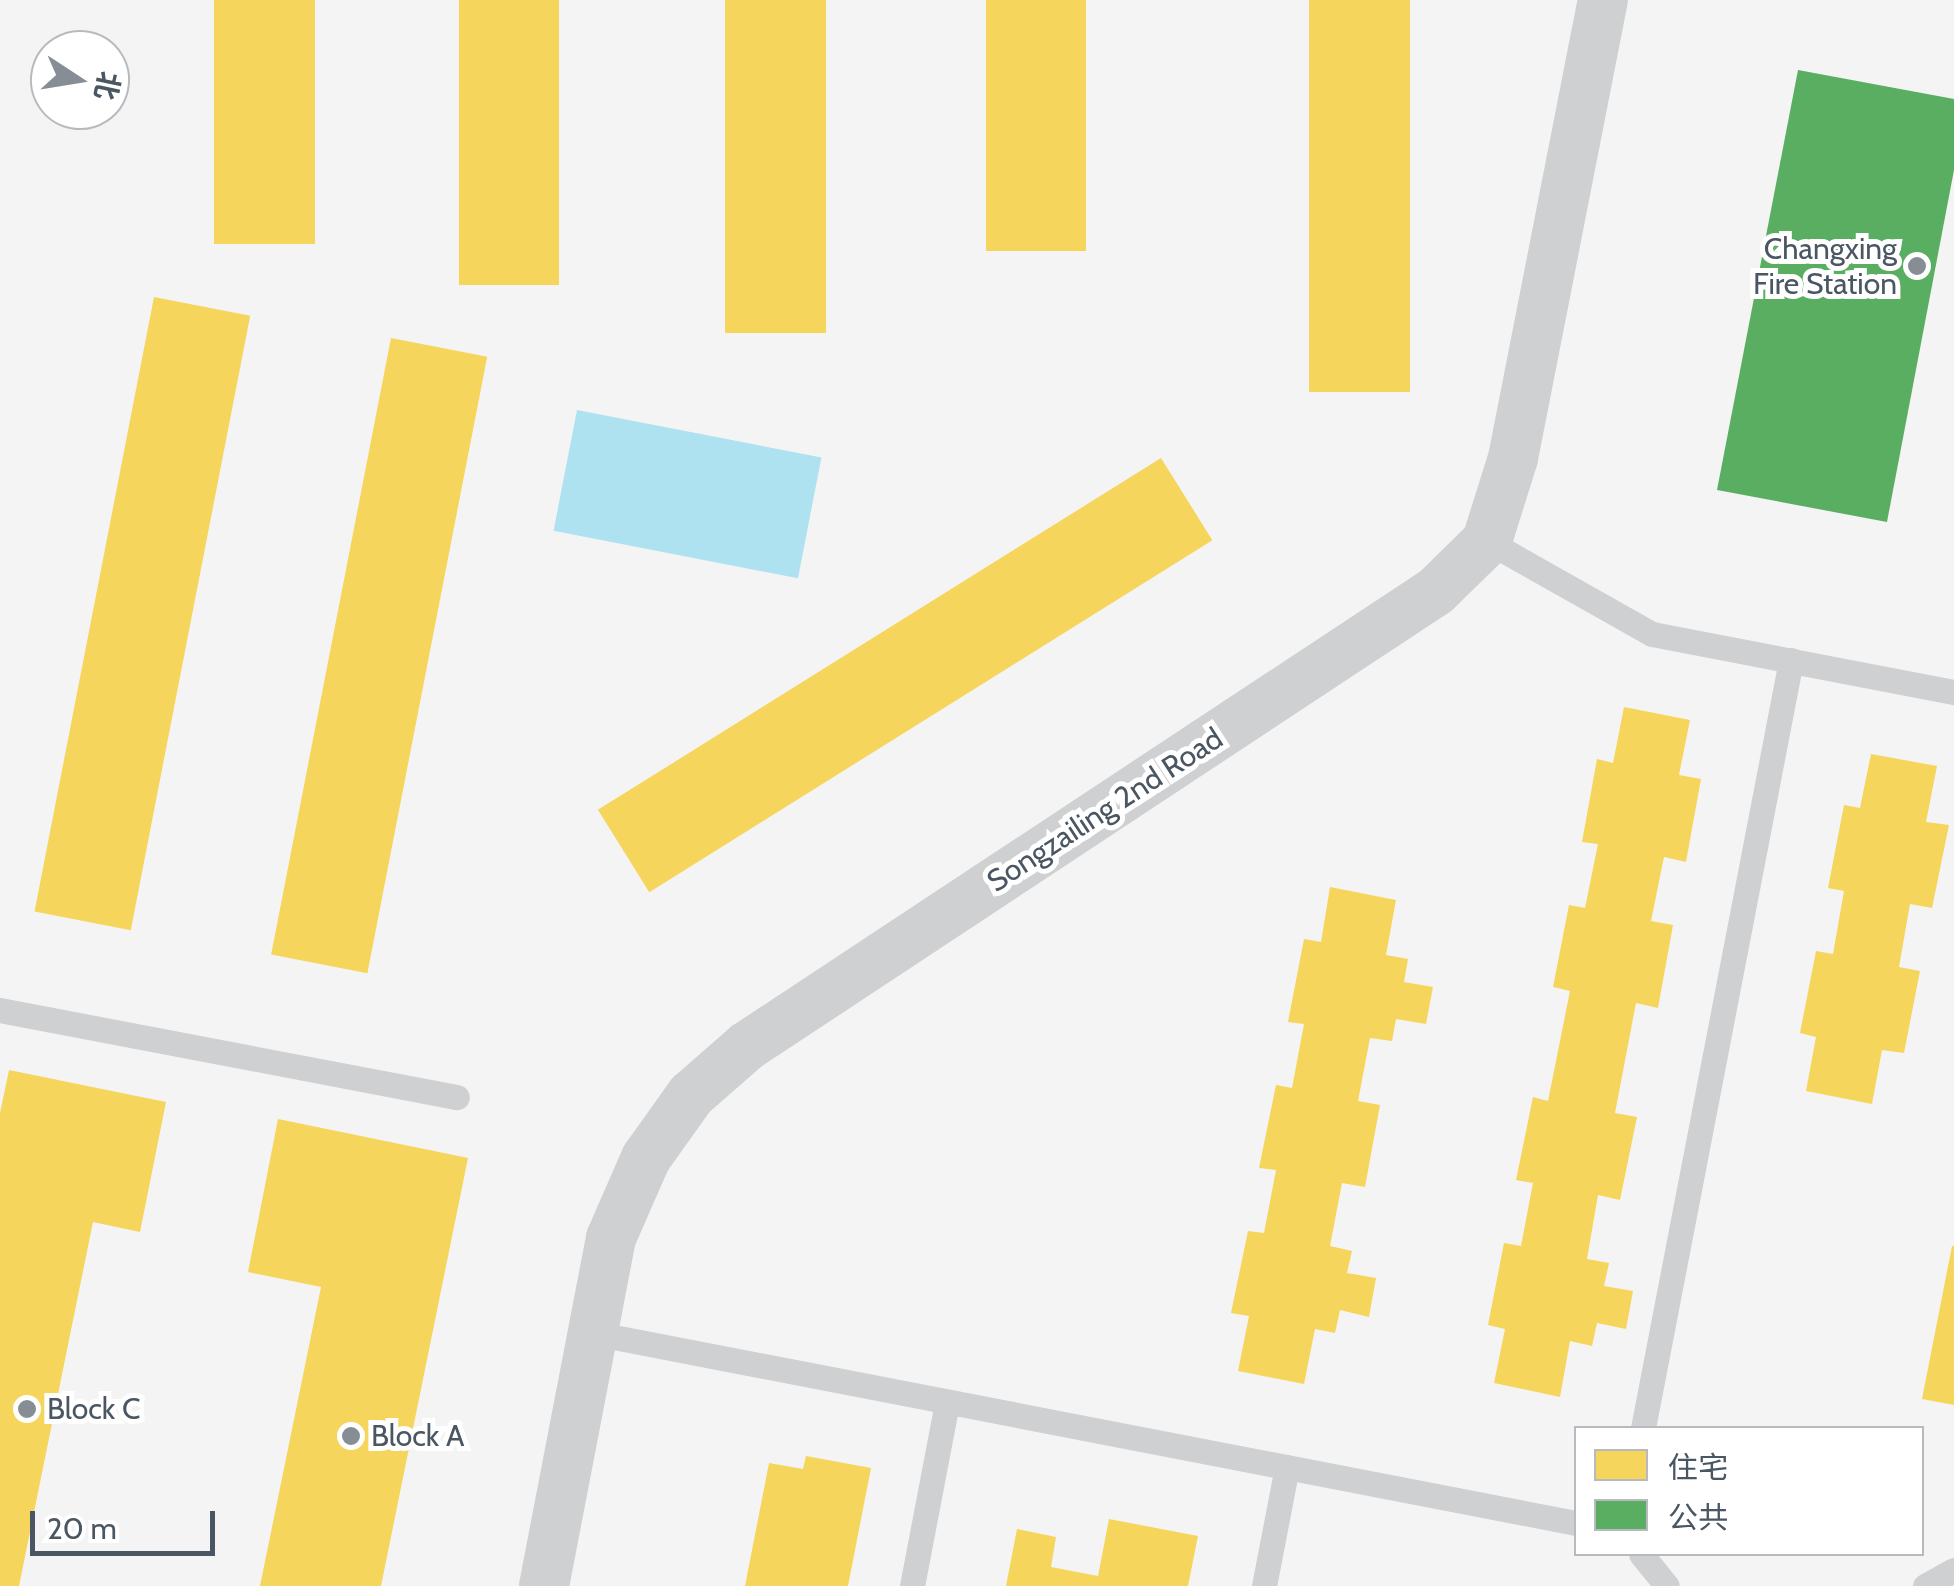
<!DOCTYPE html>
<meta charset="utf-8">
<style>
body{margin:0}
#map{position:relative;width:1954px;height:1586px;overflow:hidden;background:#f4f4f4;font-family:Cabin,"Noto Sans SC",sans-serif}
div>[style]{position:absolute}
.water>*{inset:0;background:#aee2f0;transform-origin:0 0}
.homes>*{inset:0;background:#f6d55c;transform-origin:0 0}
.public>*{inset:0;background:#5aae61}
.lane>*{height:25px;margin:-12.5px;padding:0 12.5px;transform-origin:12.5px;border-radius:12.5px;background:#ced0d2}
.street>*{height:50px;margin:-25px;padding:0 25px;transform-origin:25px;border-radius:25px;background:#ced0d2}
.dots>*{width:28px;height:28px;translate:-50% -50%;box-sizing:border-box;border:5px solid #fff;border-radius:50%}
span{translate:-50% -50%;white-space:nowrap;text-align:center;line-height:1.15;-webkit-text-stroke:10px #fff;paint-order:stroke}
.poi-label{font-size:30px;color:#4a5661}
.right{translate:-100% -50%;text-align:right}
.left{translate:0 -50%;text-align:left}
.street-label{font-size:30px;color:#4a5661}
.legend{position:absolute;left:1574px;top:1426px;width:350px;height:130px;box-sizing:border-box;background:#fff;border:2px solid #b7bbc0;margin:0;padding:12px 18px;list-style:none;font-size:30px;color:#4a5661}
.legend li{display:flex;align-items:center;gap:20px;height:50px}
.legend b{width:50px;border:2px solid #b7bbc0}
.north{position:absolute;left:30px;top:30px;width:100px;height:100px;box-sizing:border-box;background:#fff;border:2px solid #b7bbc0;border-radius:50%;rotate:102deg;font-size:28px;font-weight:700;line-height:40px;text-align:center;color:#4a5661}
.north::after{content:'';display:block;margin:auto;width:35px;height:45px;background:#868d94;clip-path:polygon(50% 0,100% 100%,50% 72%,0 100%)}
.scale{position:absolute;left:30px;top:1511px;width:185px;height:45px;box-sizing:border-box;border:5px solid #4a5661;border-top:0;padding-left:12px;font-size:30px;line-height:35px;white-space:nowrap;color:#4a5661;-webkit-text-stroke:8px #fff;paint-order:stroke}
</style>
<div id="map">
<div class="water">
<i style="left:577px;top:410px;width:249px;height:123px;rotate:11deg"></i>
</div>
<div class="homes">
<i style="left:214px;top:0;width:101px;height:244px"></i>
<i style="left:459px;top:0;width:100px;height:285px"></i>
<i style="left:725px;top:0;width:101px;height:333px"></i>
<i style="left:986px;top:0;width:100px;height:251px"></i>
<i style="left:1309px;top:0;width:101px;height:392px"></i>
<i style="left:154px;top:297px;width:98px;height:626px;rotate:11deg"></i>
<i style="left:391px;top:338px;width:98px;height:628px;rotate:11deg"></i>
<i style="left:1161px;top:458px;width:97px;height:664px;rotate:58deg"></i>
<i style="clip-path:polygon(1624px 707px,1690px 720px,1679px 775px,1701px 779px,1686px 862px,1664px 857px,1651px 921px,1673px 925px,1658px 1008px,1636px 1003px,1615px 1113px,1637px 1117px,1620px 1200px,1598px 1195px,1587px 1259px,1609px 1263px,1604px 1286px,1633px 1291px,1626px 1329px,1597px 1323px,1592px 1346px,1570px 1341px,1560px 1397px,1494px 1383px,1505px 1329px,1488px 1325px,1504px 1243px,1521px 1246px,1533px 1183px,1516px 1180px,1533px 1097px,1548px 1101px,1570px 991px,1553px 987px,1569px 905px,1585px 908px,1598px 844px,1582px 842px,1597px 759px,1613px 763px)"></i>
<i style="clip-path:polygon(1871px 754px,1937px 766px,1926px 822px,1949px 825px,1932px 908px,1910px 904px,1899px 967px,1920px 971px,1904px 1053px,1882px 1050px,1872px 1104px,1806px 1091px,1816px 1037px,1800px 1033px,1816px 951px,1833px 954px,1844px 891px,1828px 888px,1844px 805px,1860px 808px)"></i>
<i style="clip-path:polygon(1330px 887px,1396px 900px,1386px 955px,1408px 959px,1404px 982px,1433px 987px,1426px 1024px,1396px 1019px,1392px 1041px,1370px 1038px,1358px 1101px,1380px 1105px,1365px 1187px,1342px 1183px,1330px 1246px,1352px 1251px,1347px 1273px,1376px 1278px,1369px 1317px,1340px 1310px,1335px 1333px,1315px 1329px,1304px 1384px,1238px 1371px,1249px 1316px,1231px 1313px,1248px 1231px,1264px 1233px,1276px 1170px,1259px 1168px,1276px 1085px,1292px 1088px,1304px 1024px,1288px 1022px,1304px 939px,1321px 942px)"></i>
<i style="clip-path:polygon(9px 1070px,166px 1102px,140px 1232px,93px 1222px,19px 1586px,0 1586px,0 1113px)"></i>
<i style="clip-path:polygon(278px 1119px,468px 1158px,381px 1586px,260px 1586px,321px 1287px,248px 1272px)"></i>
<i style="clip-path:polygon(1952px 1246px,1954px 1246px,1954px 1405px,1922px 1399px)"></i>
<i style="clip-path:polygon(806px 1456px,871px 1468px,848px 1586px,745px 1586px,769px 1463px,803px 1469px)"></i>
<i style="clip-path:polygon(1109px 1519px,1198px 1536px,1188px 1586px,1006px 1586px,1017px 1529px,1056px 1537px,1051px 1567px,1098px 1576px)"></i>
</div>
<div class="public">
<i style="clip-path:polygon(1798px 70px,1954px 99px,1954px 170px,1887px 522px,1717px 490px)"></i>
</div>
<div class="lane">
<i style="left:1487px;top:541px;width:189px;rotate:29.4deg"></i>
<i style="left:1652px;top:634px;width:308px;rotate:10.9deg"></i>
<i style="left:0;top:1010px;width:465px;rotate:10.8deg"></i>
<i style="left:593px;top:1333px;width:1001px;rotate:10.94deg"></i>
<i style="left:1643px;top:1428px;width:782px;rotate:-79.09deg"></i>
<i style="left:1641px;top:1554px;width:41px;rotate:50.9deg"></i>
<i style="left:912px;top:1586px;width:187px;rotate:-79.2deg"></i>
<i style="left:1264px;top:1586px;width:121px;rotate:-79.1deg"></i>
<i style="left:1925px;top:1586px;width:33px;rotate:-29deg"></i>
</div>
<div class="street">
<i style="left:544px;top:1586px;width:354px;rotate:-79.1deg"></i>
<i style="left:611px;top:1238px;width:87px;rotate:-66.4deg"></i>
<i style="left:646px;top:1158px;width:77px;rotate:-54.5deg"></i>
<i style="left:691px;top:1095px;width:74px;rotate:-41.2deg"></i>
<i style="left:747px;top:1046px;width:826px;rotate:-33.44deg"></i>
<i style="left:1436px;top:591px;width:71px;rotate:-44.4deg"></i>
<i style="left:1487px;top:541px;width:87px;rotate:-72.6deg"></i>
<i style="left:1513px;top:458px;width:467px;rotate:-78.9deg"></i>
</div>
<div class="dots">
<i style="left:1917px;top:266px;background:#868d94"></i>
<i style="left:27px;top:1409px;background:#868d94"></i>
<i style="left:351px;top:1436px;background:#868d94"></i>
</div>
<div class="poi-label">
<span class="right" style="left:1897px;top:266px">Changxing<br>Fire Station</span>
<span class="left" style="left:47px;top:1409px">Block C</span>
<span class="left" style="left:371px;top:1436px">Block A</span>
</div>
<div class="street-label">
<span style="left:1105px;top:810px;rotate:-33deg">Songzailing 2nd Road</span>
</div>
<ul class="legend">
<li><b style="height:28px;background:#f6d55c"></b>住宅</li>
<li><b style="height:28px;background:#5aae61"></b>公共</li>
</ul>
<div class="north">北</div>
<div class="scale">20 m</div>
</div>
